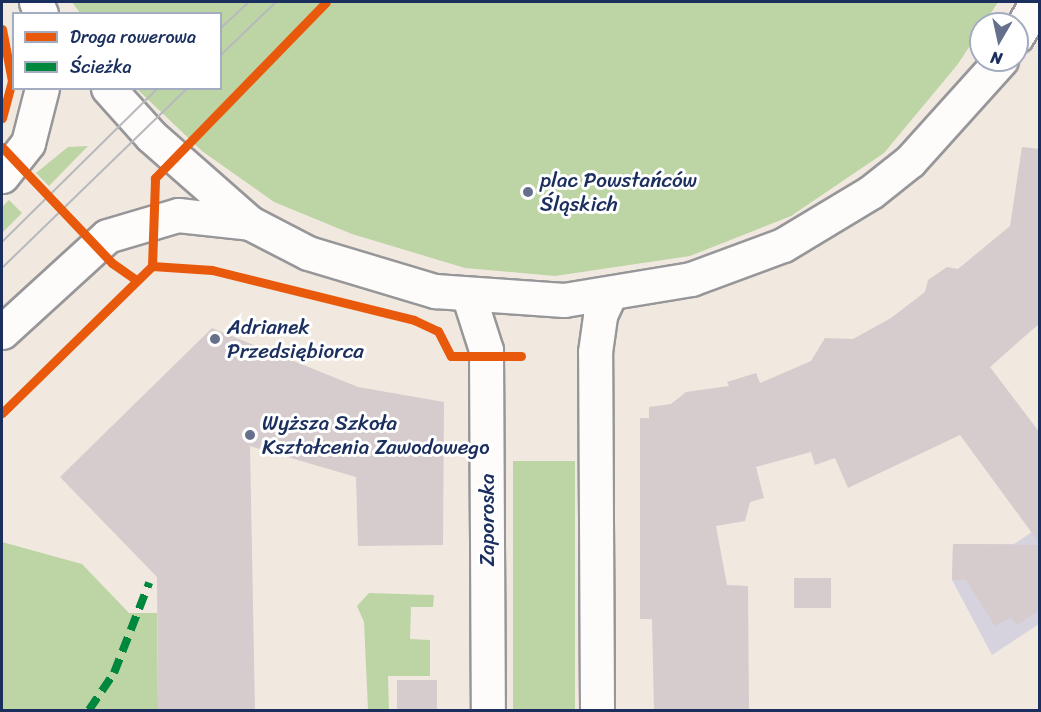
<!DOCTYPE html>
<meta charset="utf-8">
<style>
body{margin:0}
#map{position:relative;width:1041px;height:712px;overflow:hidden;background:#f1e9e0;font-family:Sriracha,sans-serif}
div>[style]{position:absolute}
.industrial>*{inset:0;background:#d7d3de}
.green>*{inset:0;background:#bdd5a5;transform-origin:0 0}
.building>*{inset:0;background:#d6cbcd;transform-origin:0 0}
.roads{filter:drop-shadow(2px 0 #979699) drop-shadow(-2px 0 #979699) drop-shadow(0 2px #979699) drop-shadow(0 -2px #979699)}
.secondary>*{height:33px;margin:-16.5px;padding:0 16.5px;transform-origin:16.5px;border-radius:16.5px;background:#fdfcfa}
.tram>*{height:1.5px;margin:-0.75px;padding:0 0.75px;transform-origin:0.75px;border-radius:0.75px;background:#b7b9bc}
.quiet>*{height:8px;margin-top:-4px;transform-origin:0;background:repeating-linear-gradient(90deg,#00873e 0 15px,transparent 0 23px)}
.cycleway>*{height:9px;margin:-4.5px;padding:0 4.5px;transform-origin:4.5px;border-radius:4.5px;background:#e8590c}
.dots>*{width:16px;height:16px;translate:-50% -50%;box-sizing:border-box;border:3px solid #fff;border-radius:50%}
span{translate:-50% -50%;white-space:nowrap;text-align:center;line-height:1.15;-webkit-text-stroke:6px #fff;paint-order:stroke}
.poi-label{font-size:21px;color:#1b2f5e}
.left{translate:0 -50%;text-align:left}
.street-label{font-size:21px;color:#1b2f5e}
.frame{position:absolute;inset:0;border:3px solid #1b2f5e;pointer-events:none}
.legend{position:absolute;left:12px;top:12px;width:210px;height:78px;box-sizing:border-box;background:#fff;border:2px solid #a4acbf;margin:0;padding:8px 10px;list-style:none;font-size:18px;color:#1b2f5e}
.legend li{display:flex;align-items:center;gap:12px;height:30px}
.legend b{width:30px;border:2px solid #a4acbf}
.north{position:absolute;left:969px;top:12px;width:60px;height:60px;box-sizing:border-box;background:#fff;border:2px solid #a4acbf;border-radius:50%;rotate:189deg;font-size:16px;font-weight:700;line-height:24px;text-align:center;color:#1b2f5e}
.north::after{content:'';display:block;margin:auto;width:21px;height:27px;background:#66708c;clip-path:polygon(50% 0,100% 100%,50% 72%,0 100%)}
</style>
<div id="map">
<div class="industrial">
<i style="clip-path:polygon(1039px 527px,1039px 624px,992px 655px,952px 580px,953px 544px,1014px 544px)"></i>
</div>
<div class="green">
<i style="clip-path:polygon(72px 2px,998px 2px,958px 64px,884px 153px,791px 216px,690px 256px,555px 276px,465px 268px,352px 234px,274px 202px,202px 151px,137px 89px,220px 88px,220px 14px,80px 13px)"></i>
<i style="clip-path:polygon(88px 146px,49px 186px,36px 173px,68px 147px)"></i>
<i style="clip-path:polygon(9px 200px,22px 213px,2px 233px,2px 207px)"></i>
<i style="left:575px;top:461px;width:249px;height:62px;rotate:90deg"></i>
<i style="clip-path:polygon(2px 542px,82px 564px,129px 613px,157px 613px,158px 710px,2px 710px)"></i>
<i style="clip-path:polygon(369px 593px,434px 595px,433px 607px,411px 607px,410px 639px,430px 640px,430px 676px,388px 676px,389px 710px,368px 710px,364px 622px,357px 606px)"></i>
</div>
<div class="building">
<i style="clip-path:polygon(1022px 147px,1040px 149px,1040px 323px,990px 367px,1040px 433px,1040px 544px,960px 435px,848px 488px,835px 458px,815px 465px,811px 452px,756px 467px,764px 498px,750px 502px,745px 521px,716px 526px,727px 585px,748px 586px,749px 711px,654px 711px,652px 619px,640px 619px,640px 418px,649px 418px,649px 407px,671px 404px,686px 392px,729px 386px,727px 382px,756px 373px,760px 383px,811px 361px,825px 338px,853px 339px,891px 318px,925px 292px,928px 280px,947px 267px,958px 269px,1010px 226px)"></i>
<i style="clip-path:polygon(212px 328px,358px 387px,444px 402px,443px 545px,358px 546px,356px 477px,250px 446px,255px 711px,158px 711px,157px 577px,60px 477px)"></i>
<i style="clip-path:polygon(953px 544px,1040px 545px,1040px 610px,1017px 625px,1011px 617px,995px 626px,966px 580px,952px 580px)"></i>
<i style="left:794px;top:578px;width:37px;height:30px"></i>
<i style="left:397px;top:680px;width:40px;height:31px"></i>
</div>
<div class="roads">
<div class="secondary">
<i style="left:36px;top:2px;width:13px;rotate:67deg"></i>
<i style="left:1017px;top:36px;width:39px;rotate:-60deg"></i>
<i style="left:108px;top:88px;width:64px;rotate:48.1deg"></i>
<i style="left:151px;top:136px;width:132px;rotate:41.3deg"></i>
<i style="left:250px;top:223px;width:65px;rotate:27.3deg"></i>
<i style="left:308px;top:253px;width:133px;rotate:16.7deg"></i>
<i style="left:435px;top:291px;width:129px;rotate:4deg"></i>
<i style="left:564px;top:300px;width:129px;rotate:-9.4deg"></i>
<i style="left:691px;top:279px;width:98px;rotate:-20.3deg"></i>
<i style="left:783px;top:245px;width:103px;rotate:-31.1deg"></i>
<i style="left:871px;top:192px;width:50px;rotate:-38.5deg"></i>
<i style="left:910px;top:161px;width:136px;rotate:-48deg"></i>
<i style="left:2px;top:176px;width:42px;rotate:-51.8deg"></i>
<i style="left:28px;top:143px;width:57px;rotate:-75.7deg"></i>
<i style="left:469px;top:297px;width:56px;rotate:72.2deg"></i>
<i style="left:486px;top:350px;width:360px;rotate:89.7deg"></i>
<i style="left:2px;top:332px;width:142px;rotate:-42.4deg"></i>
<i style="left:107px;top:236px;width:74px;rotate:-16.5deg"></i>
<i style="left:178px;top:215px;width:72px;rotate:6.3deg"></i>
<i style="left:597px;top:710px;width:358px;rotate:-90.3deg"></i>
<i style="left:595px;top:352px;width:37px;rotate:-82deg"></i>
<i style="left:600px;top:315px;width:21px;rotate:-65deg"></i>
</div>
</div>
<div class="tram">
<i style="left:220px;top:29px;width:40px;rotate:-43deg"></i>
<i style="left:220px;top:56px;width:78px;rotate:-44deg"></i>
<i style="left:2px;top:242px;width:219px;rotate:-44.6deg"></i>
<i style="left:2px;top:268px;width:259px;rotate:-44.1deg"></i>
</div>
<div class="quiet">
<i style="left:89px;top:710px;width:45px;rotate:-56deg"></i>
<i style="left:114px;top:673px;width:97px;rotate:-68.7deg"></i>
</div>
<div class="cycleway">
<i style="left:2px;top:118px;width:38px;rotate:-75deg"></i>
<i style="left:12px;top:81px;width:53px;rotate:-100.9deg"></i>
<i style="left:2px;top:147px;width:160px;rotate:46.5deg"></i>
<i style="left:112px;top:263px;width:29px;rotate:35deg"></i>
<i style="left:152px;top:266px;width:88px;rotate:-88deg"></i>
<i style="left:155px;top:178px;width:245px;rotate:-45.8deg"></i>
<i style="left:2px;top:413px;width:210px;rotate:-44.4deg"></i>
<i style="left:152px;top:266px;width:60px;rotate:3.8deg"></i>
<i style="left:212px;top:270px;width:208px;rotate:13.9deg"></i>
<i style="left:414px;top:320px;width:26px;rotate:25deg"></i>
<i style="left:438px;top:331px;width:28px;rotate:63deg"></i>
<i style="left:451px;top:356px;width:70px"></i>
</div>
<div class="dots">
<i style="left:528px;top:192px;background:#66708c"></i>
<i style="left:215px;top:339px;background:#66708c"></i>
<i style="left:250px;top:435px;background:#66708c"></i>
</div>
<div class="poi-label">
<span class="left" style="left:540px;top:192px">plac Powstańców<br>Śląskich</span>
<span class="left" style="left:227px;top:339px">Adrianek<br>Przedsiębiorca</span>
<span class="left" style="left:262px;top:435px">Wyższa Szkoła<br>Kształcenia Zawodowego</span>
</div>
<div class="street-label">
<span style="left:487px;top:520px;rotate:-90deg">Zaporoska</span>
</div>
<div class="frame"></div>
<ul class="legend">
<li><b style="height:8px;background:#e8590c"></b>Droga rowerowa</li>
<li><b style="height:8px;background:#00873e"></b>Ścieżka</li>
</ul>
<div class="north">N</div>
</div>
